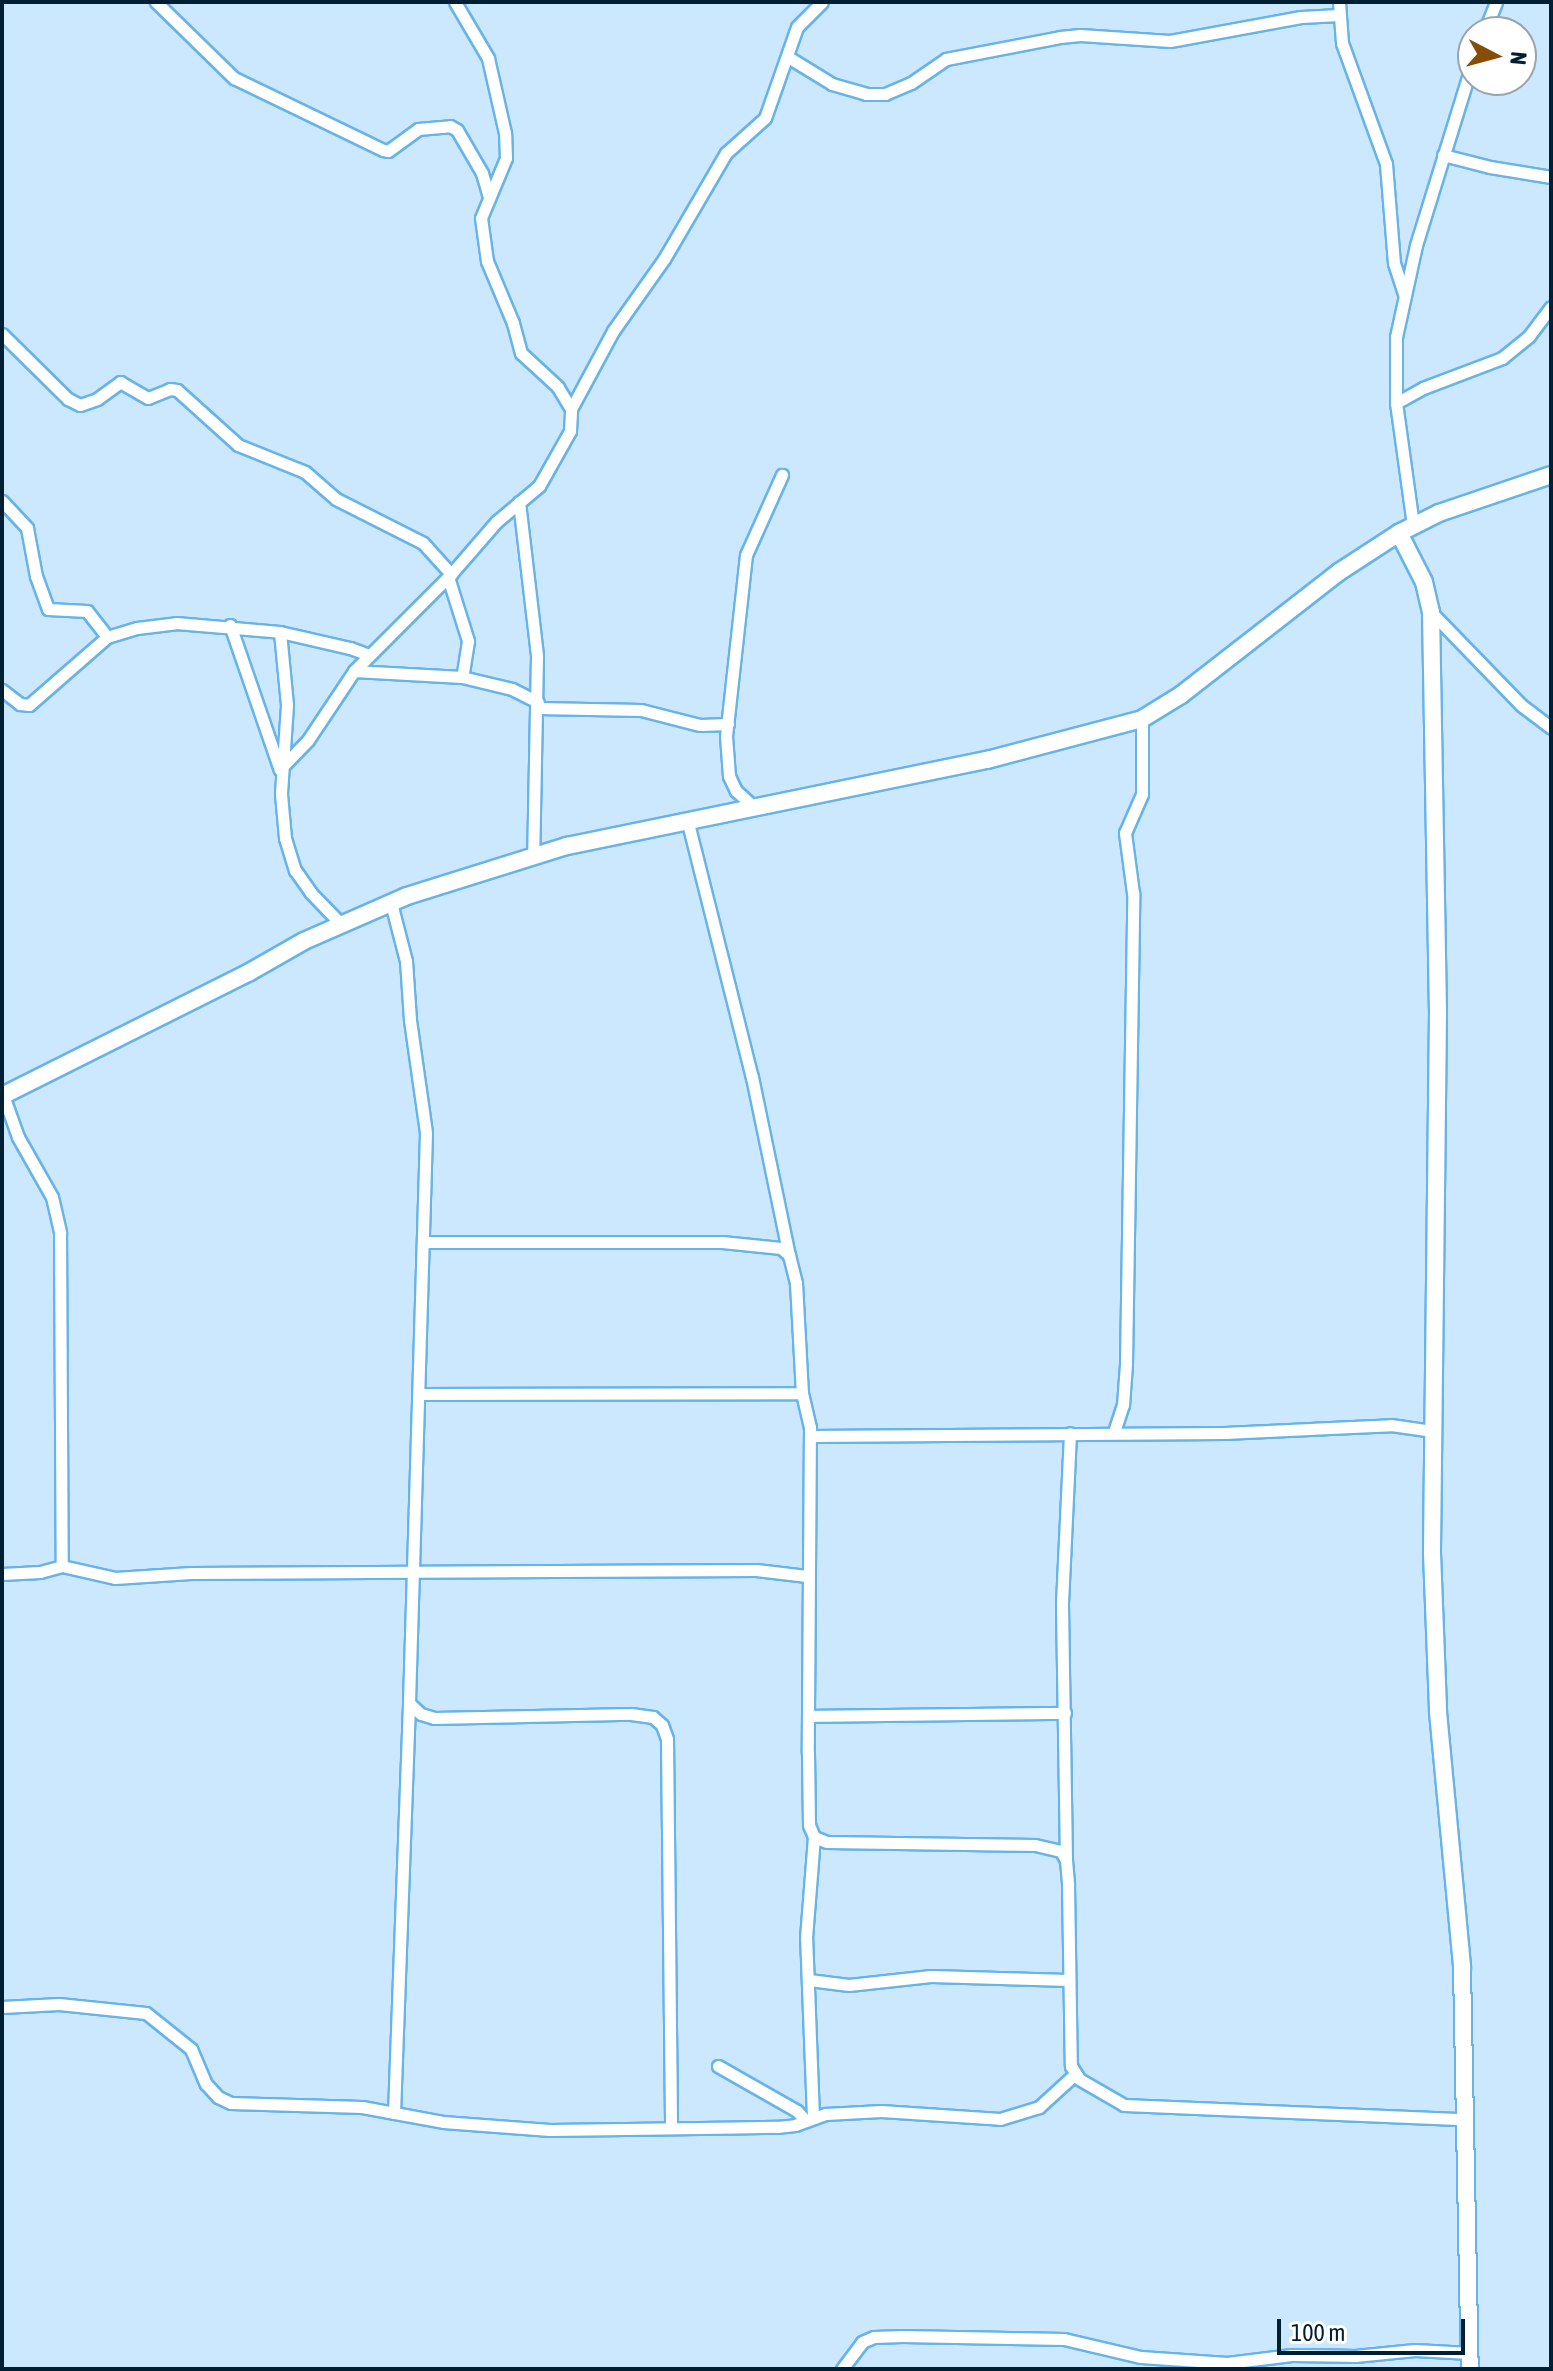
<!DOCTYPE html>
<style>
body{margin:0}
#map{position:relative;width:1553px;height:2371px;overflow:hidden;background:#cbe8fe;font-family:"Asap Condensed",sans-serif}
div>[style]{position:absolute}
.roads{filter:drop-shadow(2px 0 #68b3e8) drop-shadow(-2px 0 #68b3e8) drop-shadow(0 2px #68b3e8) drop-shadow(0 -2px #68b3e8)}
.street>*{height:11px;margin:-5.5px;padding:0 5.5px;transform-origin:5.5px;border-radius:5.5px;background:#fff}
.secondary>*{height:16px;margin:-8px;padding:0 8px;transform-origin:8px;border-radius:8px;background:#fff}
span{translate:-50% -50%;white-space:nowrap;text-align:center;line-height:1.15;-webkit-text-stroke:7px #fff;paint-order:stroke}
.frame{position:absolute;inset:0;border:4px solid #001f33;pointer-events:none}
.north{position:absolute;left:1457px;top:16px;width:80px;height:80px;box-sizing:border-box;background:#fff;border:2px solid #99a5ad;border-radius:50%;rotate:96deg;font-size:22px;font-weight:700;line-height:32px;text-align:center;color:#001f33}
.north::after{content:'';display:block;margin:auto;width:28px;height:36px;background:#874c06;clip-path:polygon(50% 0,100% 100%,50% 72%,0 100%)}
.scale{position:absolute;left:1277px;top:2319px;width:188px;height:36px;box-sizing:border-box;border:4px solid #001f33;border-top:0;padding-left:10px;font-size:24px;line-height:28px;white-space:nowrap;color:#001f33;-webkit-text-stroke:6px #fff;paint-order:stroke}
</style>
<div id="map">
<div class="roads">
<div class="street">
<i style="left:156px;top:2px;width:109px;rotate:44.3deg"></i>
<i style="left:234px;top:78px;width:165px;rotate:25.8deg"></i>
<i style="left:383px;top:150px;width:5px;rotate:11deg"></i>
<i style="left:388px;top:151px;width:37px;rotate:-36deg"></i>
<i style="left:418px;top:129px;width:32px;rotate:-5deg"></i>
<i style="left:450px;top:126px;width:8px;rotate:30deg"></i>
<i style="left:457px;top:130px;width:50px;rotate:59.8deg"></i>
<i style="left:482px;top:173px;width:25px;rotate:74deg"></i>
<i style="left:1339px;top:2px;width:41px;rotate:85.8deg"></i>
<i style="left:1342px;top:43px;width:129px;rotate:70deg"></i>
<i style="left:1386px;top:164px;width:99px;rotate:85.4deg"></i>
<i style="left:1394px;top:263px;width:33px;rotate:72deg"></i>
<i style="left:1484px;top:32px;width:32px;rotate:-68deg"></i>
<i style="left:788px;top:57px;width:52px;rotate:31.5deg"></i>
<i style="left:832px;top:84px;width:35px;rotate:16deg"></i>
<i style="left:866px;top:94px;width:19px"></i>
<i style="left:885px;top:94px;width:28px;rotate:-23deg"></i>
<i style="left:911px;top:83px;width:42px;rotate:-34.4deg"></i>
<i style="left:946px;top:59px;width:116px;rotate:-10.9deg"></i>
<i style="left:1060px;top:37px;width:20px;rotate:-6deg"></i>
<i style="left:1080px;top:35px;width:90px;rotate:3.8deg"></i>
<i style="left:1170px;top:41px;width:133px;rotate:-10.4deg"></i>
<i style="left:1301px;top:17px;width:38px;rotate:-3deg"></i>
<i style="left:1443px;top:155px;width:49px;rotate:14.3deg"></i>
<i style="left:1490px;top:167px;width:62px;rotate:9.3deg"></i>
<i style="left:2px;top:334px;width:93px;rotate:44.6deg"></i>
<i style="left:68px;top:399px;width:13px;rotate:27deg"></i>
<i style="left:80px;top:405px;width:18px;rotate:-19deg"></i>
<i style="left:97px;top:399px;width:29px;rotate:-36deg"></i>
<i style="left:120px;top:382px;width:32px;rotate:30deg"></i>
<i style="left:148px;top:398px;width:24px;rotate:-22deg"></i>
<i style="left:170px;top:389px;width:7px;rotate:8deg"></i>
<i style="left:177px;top:390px;width:82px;rotate:42deg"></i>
<i style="left:238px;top:445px;width:72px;rotate:21.9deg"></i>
<i style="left:305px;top:472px;width:41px;rotate:41.1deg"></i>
<i style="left:336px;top:499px;width:97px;rotate:26.8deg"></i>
<i style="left:423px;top:543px;width:42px;rotate:47.9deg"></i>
<i style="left:1396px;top:403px;width:31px;rotate:-29deg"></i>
<i style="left:1423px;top:388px;width:85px;rotate:-20.8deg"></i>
<i style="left:1502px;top:358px;width:35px;rotate:-39deg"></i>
<i style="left:1529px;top:336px;width:36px;rotate:-53deg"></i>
<i style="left:571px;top:409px;width:89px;rotate:-61.7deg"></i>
<i style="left:613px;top:331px;width:88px;rotate:-54.7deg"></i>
<i style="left:664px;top:259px;width:123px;rotate:-59.7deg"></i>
<i style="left:726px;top:153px;width:52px;rotate:-41.9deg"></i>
<i style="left:765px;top:118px;width:96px;rotate:-70.6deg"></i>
<i style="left:797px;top:27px;width:35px;rotate:-45deg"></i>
<i style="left:2px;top:501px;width:37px;rotate:47deg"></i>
<i style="left:27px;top:528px;width:49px;rotate:79.4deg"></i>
<i style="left:36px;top:576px;width:35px;rotate:70deg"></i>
<i style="left:48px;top:609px;width:39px;rotate:3deg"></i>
<i style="left:87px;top:611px;width:33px;rotate:52deg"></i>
<i style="left:519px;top:502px;width:155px;rotate:83.3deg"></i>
<i style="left:537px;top:656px;width:201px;rotate:91.1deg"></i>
<i style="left:1413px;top:525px;width:123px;rotate:-97.9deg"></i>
<i style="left:1396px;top:403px;width:66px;rotate:-90deg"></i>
<i style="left:1396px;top:337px;width:94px;rotate:-77.7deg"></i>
<i style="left:1416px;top:245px;width:193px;rotate:-72.8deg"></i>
<i style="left:448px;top:577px;width:67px;rotate:72.6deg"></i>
<i style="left:468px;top:641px;width:36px;rotate:99deg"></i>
<i style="left:1431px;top:612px;width:129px;rotate:45.9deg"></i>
<i style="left:1521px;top:705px;width:38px;rotate:37deg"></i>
<i style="left:230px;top:625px;width:153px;rotate:71deg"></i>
<i style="left:280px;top:632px;width:73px;rotate:84.5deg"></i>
<i style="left:287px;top:705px;width:89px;rotate:93.9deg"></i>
<i style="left:281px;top:794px;width:44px;rotate:84.8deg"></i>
<i style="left:285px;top:838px;width:34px;rotate:73deg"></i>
<i style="left:295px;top:870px;width:28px;rotate:55deg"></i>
<i style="left:311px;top:893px;width:45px;rotate:45.9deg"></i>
<i style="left:354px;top:671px;width:108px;rotate:3.2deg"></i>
<i style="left:462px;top:677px;width:51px;rotate:13.5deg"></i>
<i style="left:512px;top:689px;width:29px;rotate:27deg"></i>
<i style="left:2px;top:690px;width:23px;rotate:38deg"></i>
<i style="left:20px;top:704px;width:9px;rotate:6deg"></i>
<i style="left:29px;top:705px;width:103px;rotate:-41.1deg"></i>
<i style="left:107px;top:637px;width:31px;rotate:-17deg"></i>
<i style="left:137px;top:628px;width:39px;rotate:-7deg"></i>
<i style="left:176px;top:623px;width:104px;rotate:4.9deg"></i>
<i style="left:280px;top:632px;width:72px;rotate:12.9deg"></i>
<i style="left:350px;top:648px;width:20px;rotate:20deg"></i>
<i style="left:538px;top:708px;width:103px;rotate:1.1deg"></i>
<i style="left:641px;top:710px;width:61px;rotate:14.3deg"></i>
<i style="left:700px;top:725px;width:28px;rotate:-2deg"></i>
<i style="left:282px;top:767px;width:37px;rotate:-46deg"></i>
<i style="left:308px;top:740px;width:83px;rotate:-56.3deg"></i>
<i style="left:354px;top:671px;width:137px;rotate:-45deg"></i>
<i style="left:451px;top:574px;width:69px;rotate:-49.1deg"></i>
<i style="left:496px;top:522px;width:56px;rotate:-39.9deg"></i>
<i style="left:539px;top:486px;width:63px;rotate:-60.6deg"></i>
<i style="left:570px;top:431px;width:22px;rotate:-87deg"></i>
<i style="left:571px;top:409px;width:26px;rotate:-121deg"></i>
<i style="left:558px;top:387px;width:50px;rotate:-137.4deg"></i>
<i style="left:521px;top:353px;width:31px;rotate:-105deg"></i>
<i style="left:513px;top:323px;width:67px;rotate:-112.8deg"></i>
<i style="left:487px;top:261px;width:43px;rotate:-97.9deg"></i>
<i style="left:481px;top:218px;width:65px;rotate:-67.4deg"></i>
<i style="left:506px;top:158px;width:25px;rotate:-92deg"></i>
<i style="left:505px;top:133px;width:77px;rotate:-102.8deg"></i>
<i style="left:488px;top:58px;width:65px;rotate:-120.5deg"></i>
<i style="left:754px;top:807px;width:24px;rotate:-138deg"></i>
<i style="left:736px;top:791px;width:17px;rotate:-115deg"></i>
<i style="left:729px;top:776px;width:40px;rotate:-94.3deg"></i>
<i style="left:726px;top:736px;width:182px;rotate:-83.7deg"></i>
<i style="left:746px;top:555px;width:88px;rotate:-65.8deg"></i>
<i style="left:688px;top:823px;width:262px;rotate:75.9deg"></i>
<i style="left:752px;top:1077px;width:182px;rotate:78.3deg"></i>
<i style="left:391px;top:903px;width:60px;rotate:75.5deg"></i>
<i style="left:406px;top:961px;width:59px;rotate:86.1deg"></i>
<i style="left:410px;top:1020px;width:114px;rotate:81.9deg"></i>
<i style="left:426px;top:1133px;width:570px;rotate:91.71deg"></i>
<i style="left:409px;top:1703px;width:16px;rotate:43deg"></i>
<i style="left:421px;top:1714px;width:14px;rotate:17deg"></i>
<i style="left:434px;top:1718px;width:197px;rotate:-1.2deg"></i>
<i style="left:631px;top:1714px;width:22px;rotate:8deg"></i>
<i style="left:653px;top:1717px;width:12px;rotate:42deg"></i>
<i style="left:662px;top:1725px;width:15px;rotate:70deg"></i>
<i style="left:667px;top:1739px;width:389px;rotate:89.4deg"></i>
<i style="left:3px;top:1095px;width:45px;rotate:70.3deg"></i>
<i style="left:18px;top:1137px;width:69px;rotate:60.5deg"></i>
<i style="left:52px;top:1197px;width:37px;rotate:77deg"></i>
<i style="left:60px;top:1233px;width:333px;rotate:89.7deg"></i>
<i style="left:423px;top:1242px;width:299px"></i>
<i style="left:722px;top:1242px;width:59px;rotate:5.8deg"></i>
<i style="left:781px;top:1248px;width:11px;rotate:41deg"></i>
<i style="left:789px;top:1255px;width:29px;rotate:76deg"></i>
<i style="left:796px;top:1283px;width:110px;rotate:86.9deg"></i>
<i style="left:802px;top:1393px;width:35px;rotate:77deg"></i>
<i style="left:810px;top:1427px;width:326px;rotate:90.4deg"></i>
<i style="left:808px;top:1753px;width:72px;rotate:89.2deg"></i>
<i style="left:809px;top:1825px;width:13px;rotate:67deg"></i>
<i style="left:814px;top:1837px;width:14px;rotate:21deg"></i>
<i style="left:827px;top:1842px;width:208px;rotate:0.8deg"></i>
<i style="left:1035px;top:1845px;width:27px;rotate:13deg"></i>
<i style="left:1061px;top:1851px;width:10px;rotate:61deg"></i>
<i style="left:1066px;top:1860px;width:25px;rotate:85deg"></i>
<i style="left:1068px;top:1885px;width:181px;rotate:89.1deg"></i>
<i style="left:1071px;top:2066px;width:15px;rotate:58deg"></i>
<i style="left:1079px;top:2079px;width:52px;rotate:30deg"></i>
<i style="left:1124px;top:2105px;width:340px;rotate:2.4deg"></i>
<i style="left:420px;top:1394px;width:382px;rotate:-0.1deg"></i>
<i style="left:1114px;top:1432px;width:28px;rotate:-72deg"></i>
<i style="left:1123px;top:1405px;width:41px;rotate:-85.8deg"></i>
<i style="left:1126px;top:1364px;width:471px;rotate:-89.1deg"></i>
<i style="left:1133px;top:893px;width:61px;rotate:-97.6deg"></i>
<i style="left:1125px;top:833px;width:43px;rotate:-66.4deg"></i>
<i style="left:1142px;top:794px;width:75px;rotate:-90deg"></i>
<i style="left:810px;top:1436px;width:414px;rotate:-0.4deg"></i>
<i style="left:1224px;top:1433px;width:167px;rotate:-2.7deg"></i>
<i style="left:1391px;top:1425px;width:41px;rotate:8.3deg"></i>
<i style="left:2px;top:1574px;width:38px;rotate:-3deg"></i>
<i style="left:40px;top:1572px;width:23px;rotate:-15deg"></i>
<i style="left:62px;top:1566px;width:54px;rotate:12.8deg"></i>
<i style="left:115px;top:1578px;width:76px;rotate:-3.8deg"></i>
<i style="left:191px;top:1573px;width:565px;rotate:-0.3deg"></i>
<i style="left:756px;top:1570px;width:51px;rotate:6.7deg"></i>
<i style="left:808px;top:1716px;width:257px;rotate:-0.7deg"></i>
<i style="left:1066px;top:1860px;width:257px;rotate:-90.9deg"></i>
<i style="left:1062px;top:1603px;width:170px;rotate:-87.3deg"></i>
<i style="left:809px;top:1980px;width:40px;rotate:7.1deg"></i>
<i style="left:849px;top:1985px;width:82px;rotate:-6.3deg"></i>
<i style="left:931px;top:1976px;width:137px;rotate:1.7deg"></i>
<i style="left:2px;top:2007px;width:57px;rotate:-3deg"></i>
<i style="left:59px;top:2004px;width:87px;rotate:5.9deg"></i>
<i style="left:146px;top:2013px;width:58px;rotate:38.7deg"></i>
<i style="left:191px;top:2049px;width:38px;rotate:67deg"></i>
<i style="left:206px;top:2084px;width:18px;rotate:47deg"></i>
<i style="left:218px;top:2097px;width:14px;rotate:25deg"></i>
<i style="left:231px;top:2103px;width:131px;rotate:1.7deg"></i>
<i style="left:362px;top:2107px;width:82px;rotate:10.5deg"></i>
<i style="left:443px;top:2122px;width:107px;rotate:4.3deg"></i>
<i style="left:550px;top:2130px;width:227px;rotate:-0.8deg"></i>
<i style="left:777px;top:2127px;width:18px;rotate:-6deg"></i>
<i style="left:795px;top:2125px;width:33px;rotate:-20deg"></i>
<i style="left:826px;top:2114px;width:55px;rotate:-3.1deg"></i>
<i style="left:881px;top:2111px;width:119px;rotate:3.8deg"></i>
<i style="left:1000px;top:2119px;width:41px;rotate:-17.1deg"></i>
<i style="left:1039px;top:2107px;width:47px;rotate:-42.4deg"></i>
<i style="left:718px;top:2066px;width:91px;rotate:29.7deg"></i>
<i style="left:797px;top:2111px;width:13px;rotate:48deg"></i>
<i style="left:394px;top:2113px;width:410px;rotate:-87.9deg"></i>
<i style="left:813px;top:2117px;width:179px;rotate:-92.2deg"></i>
<i style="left:806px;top:1938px;width:101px;rotate:-85.5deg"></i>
<i style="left:842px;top:2369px;width:34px;rotate:-53deg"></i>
<i style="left:862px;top:2342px;width:13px;rotate:-23deg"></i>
<i style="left:874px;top:2337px;width:28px;rotate:-2deg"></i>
<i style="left:902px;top:2336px;width:162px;rotate:1.1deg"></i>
<i style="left:1064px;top:2339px;width:79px;rotate:13.2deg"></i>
<i style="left:1141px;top:2357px;width:86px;rotate:4deg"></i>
<i style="left:1227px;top:2363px;width:65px;rotate:-7deg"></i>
<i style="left:1292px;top:2355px;width:63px;rotate:0.9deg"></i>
<i style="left:1355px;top:2356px;width:60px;rotate:-5.7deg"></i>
<i style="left:1415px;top:2350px;width:54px;rotate:3.2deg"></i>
</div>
<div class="secondary">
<i style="left:1399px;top:533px;width:55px;rotate:63deg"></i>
<i style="left:1424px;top:582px;width:31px;rotate:77deg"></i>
<i style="left:1431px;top:612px;width:401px;rotate:89deg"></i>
<i style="left:1438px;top:1013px;width:540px;rotate:90.64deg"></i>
<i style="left:1432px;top:1553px;width:159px;rotate:87.8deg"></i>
<i style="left:1438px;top:1712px;width:256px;rotate:84.6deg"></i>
<i style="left:1462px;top:1967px;width:402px;rotate:88.9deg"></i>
<i style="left:2px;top:1096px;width:275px;rotate:-26.6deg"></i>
<i style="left:248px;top:973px;width:64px;rotate:-29.7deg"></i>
<i style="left:304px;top:941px;width:112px;rotate:-23.6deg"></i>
<i style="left:407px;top:896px;width:168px;rotate:-17.4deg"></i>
<i style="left:567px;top:846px;width:429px;rotate:-11.6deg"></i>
<i style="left:987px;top:760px;width:160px;rotate:-14.8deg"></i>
<i style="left:1142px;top:719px;width:46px;rotate:-31.6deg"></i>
<i style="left:1181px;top:695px;width:200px;rotate:-37.9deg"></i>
<i style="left:1339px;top:572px;width:72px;rotate:-33deg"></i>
<i style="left:1399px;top:533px;width:45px;rotate:-26.6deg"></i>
<i style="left:1439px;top:513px;width:118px;rotate:-18.7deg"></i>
</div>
</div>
<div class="frame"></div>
<div class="north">N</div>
<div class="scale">100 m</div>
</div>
